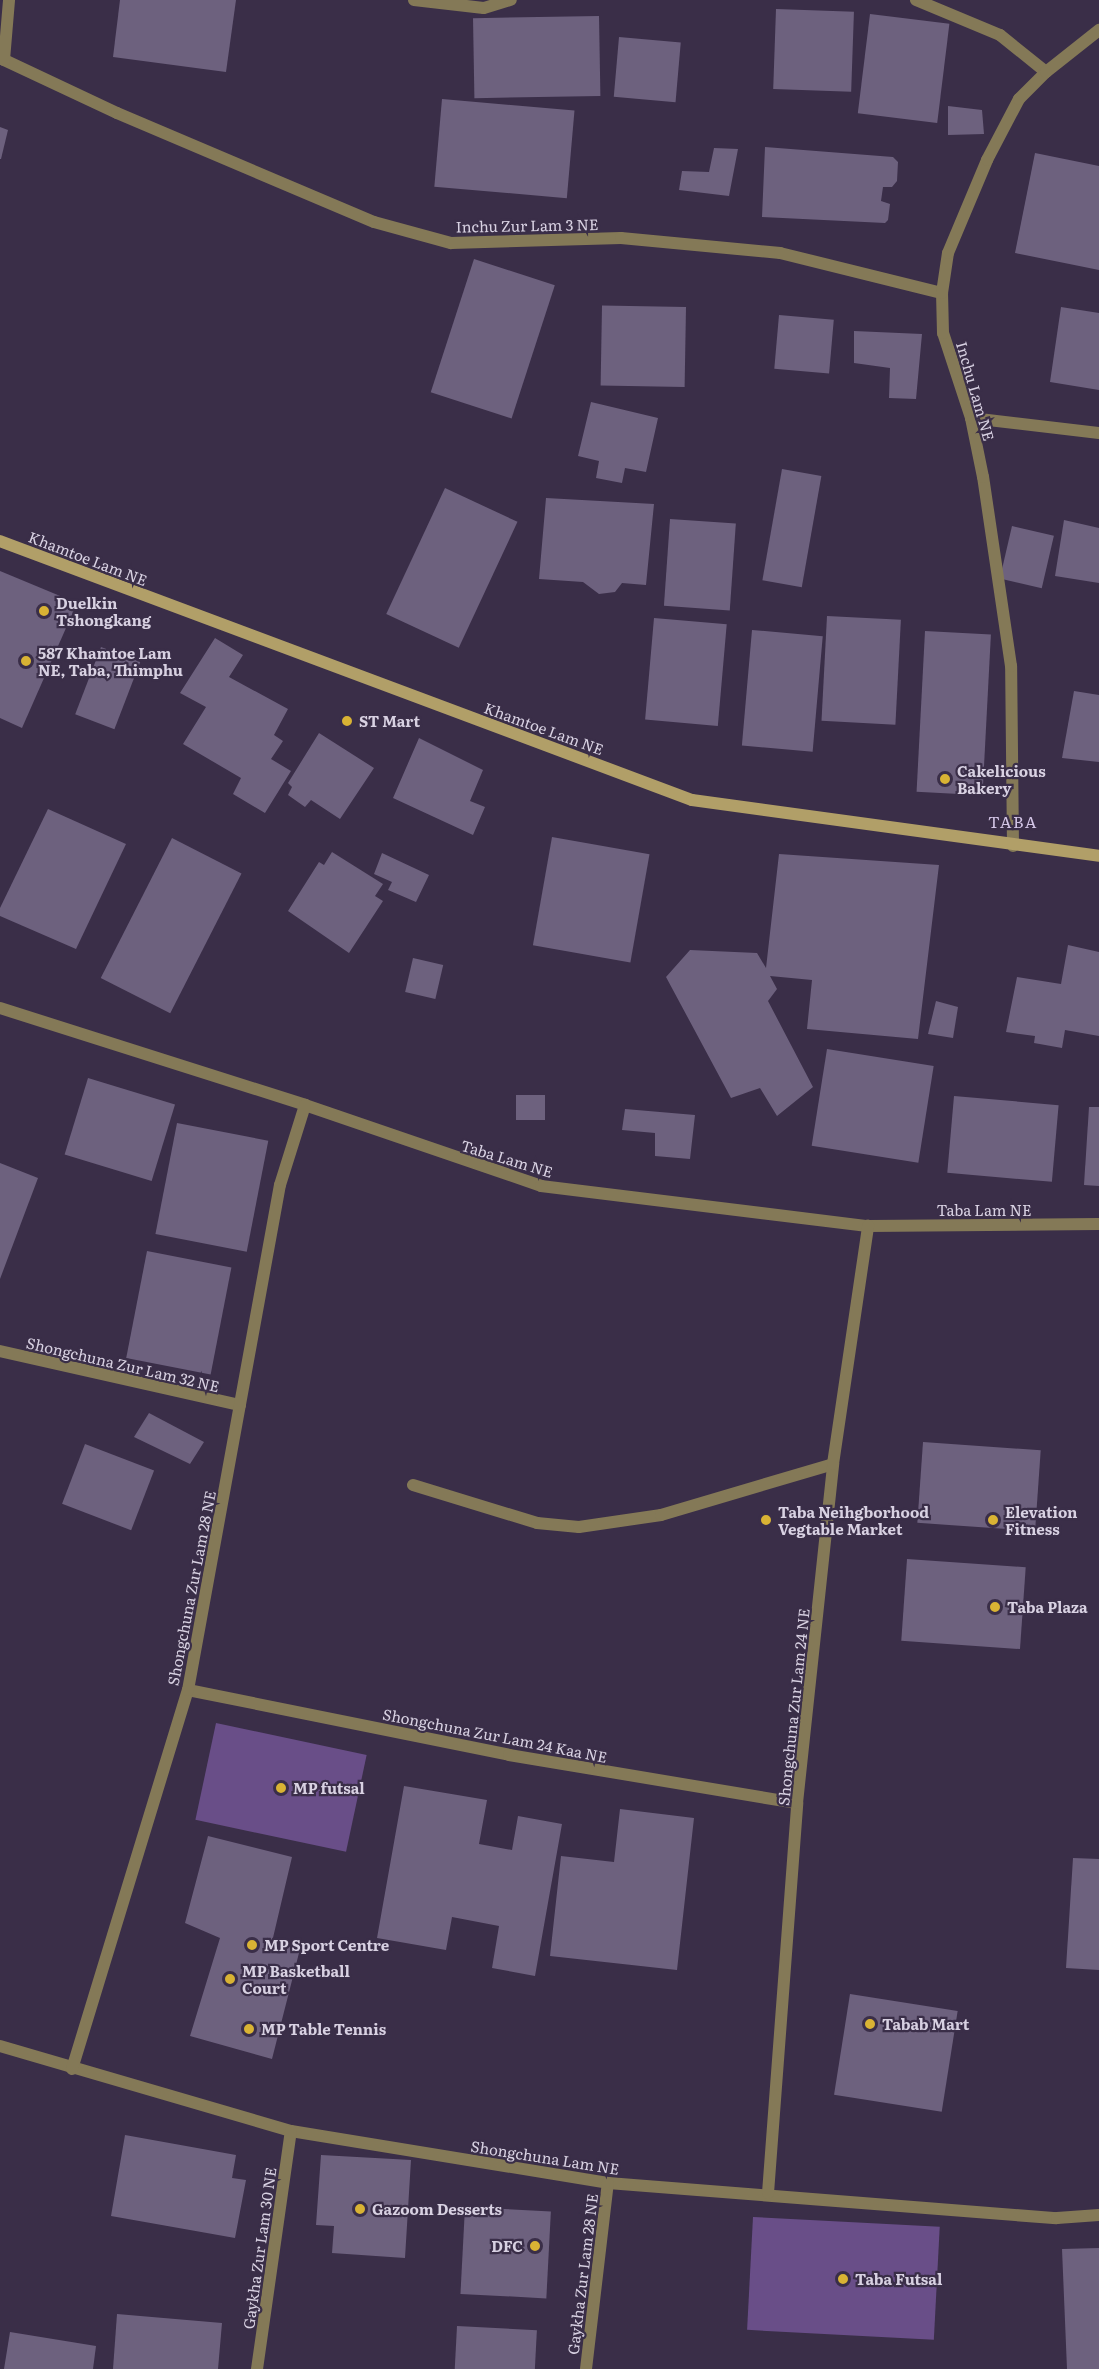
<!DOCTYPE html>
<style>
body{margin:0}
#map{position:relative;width:1099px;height:2369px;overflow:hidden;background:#3a2e48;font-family:Literata,serif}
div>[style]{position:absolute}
.green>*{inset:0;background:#694e88;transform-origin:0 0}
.building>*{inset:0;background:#6d617e;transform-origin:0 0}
.lane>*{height:12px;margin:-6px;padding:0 6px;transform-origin:6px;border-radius:6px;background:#847957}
.street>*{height:12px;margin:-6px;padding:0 6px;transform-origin:6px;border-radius:6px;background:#847957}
.secondary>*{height:12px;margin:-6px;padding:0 6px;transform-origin:6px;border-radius:6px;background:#b19f68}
.dots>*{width:16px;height:16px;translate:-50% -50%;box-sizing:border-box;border:3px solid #3a2e48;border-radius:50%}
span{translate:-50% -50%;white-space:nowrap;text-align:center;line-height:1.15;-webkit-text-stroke:4.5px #3a2e48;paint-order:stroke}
.street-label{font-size:15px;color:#d8d1e2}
.poi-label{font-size:15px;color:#d8d1e2;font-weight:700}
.left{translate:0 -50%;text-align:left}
.right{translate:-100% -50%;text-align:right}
.neighbourhood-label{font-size:16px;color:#d3c5e6;letter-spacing:1.5px}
</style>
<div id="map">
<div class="green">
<i style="left:216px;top:1723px;width:154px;height:99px;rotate:12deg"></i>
<i style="left:753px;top:2217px;width:187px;height:113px;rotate:3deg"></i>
</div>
<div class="building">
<i style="clip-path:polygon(120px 0,236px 0,226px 72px,113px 57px)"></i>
<i style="left:776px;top:9px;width:78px;height:80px;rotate:2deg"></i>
<i style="left:870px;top:14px;width:80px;height:100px;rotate:7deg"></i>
<i style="left:599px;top:16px;width:80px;height:126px;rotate:89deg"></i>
<i style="left:619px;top:37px;width:62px;height:60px;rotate:5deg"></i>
<i style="left:442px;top:99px;width:133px;height:88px;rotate:5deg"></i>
<i style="clip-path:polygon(948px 106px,982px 110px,984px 134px,948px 135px)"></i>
<i style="clip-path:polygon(0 127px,8px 130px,1px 159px,0 159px)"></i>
<i style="clip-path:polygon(765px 147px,893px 157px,898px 162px,897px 181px,892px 187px,883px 187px,881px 201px,890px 204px,888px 220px,885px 223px,762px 217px)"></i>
<i style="clip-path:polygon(714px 148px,738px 149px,729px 196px,679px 190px,682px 171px,709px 172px)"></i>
<i style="clip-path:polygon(1035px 153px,1099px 166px,1099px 270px,1015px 253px)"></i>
<i style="left:474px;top:259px;width:85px;height:140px;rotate:18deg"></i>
<i style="left:686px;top:307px;width:80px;height:84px;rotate:91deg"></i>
<i style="clip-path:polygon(1061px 307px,1099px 313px,1099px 390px,1050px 382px)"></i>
<i style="left:779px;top:315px;width:55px;height:54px;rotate:5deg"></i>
<i style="clip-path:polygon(854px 331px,922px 334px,916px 399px,889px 398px,890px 368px,854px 363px)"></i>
<i style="clip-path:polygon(591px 402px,658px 418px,646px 472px,625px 468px,622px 483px,596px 478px,599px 461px,578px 456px)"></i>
<i style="left:782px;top:469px;width:40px;height:113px;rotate:10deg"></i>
<i style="left:445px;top:488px;width:80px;height:139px;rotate:25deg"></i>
<i style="clip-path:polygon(546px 498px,654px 504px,646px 585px,622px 583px,615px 592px,599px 594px,583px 582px,539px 579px)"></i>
<i style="left:670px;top:519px;width:66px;height:87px;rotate:4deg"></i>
<i style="clip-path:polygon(1064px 520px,1099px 528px,1099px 583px,1055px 576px)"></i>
<i style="left:1012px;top:526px;width:43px;height:54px;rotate:13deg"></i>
<i style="clip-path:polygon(0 571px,77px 603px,22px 728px,0 718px)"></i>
<i style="left:827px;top:616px;width:74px;height:105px;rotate:3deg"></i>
<i style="left:654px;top:618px;width:73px;height:102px;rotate:5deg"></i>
<i style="left:752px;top:630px;width:71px;height:116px;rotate:5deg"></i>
<i style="left:925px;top:631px;width:66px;height:161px;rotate:3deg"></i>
<i style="clip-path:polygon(215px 638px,243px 655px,229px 677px,288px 709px,274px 735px,283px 741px,271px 759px,291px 771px,265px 813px,233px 794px,241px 778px,183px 744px,206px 707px,180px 693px)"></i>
<i style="left:101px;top:647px;width:42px;height:72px;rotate:21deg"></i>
<i style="clip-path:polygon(1074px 691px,1099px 695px,1099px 762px,1062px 758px)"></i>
<i style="clip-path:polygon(319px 733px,374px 768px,340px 819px,311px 800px,305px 807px,288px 795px,292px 787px,288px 783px)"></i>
<i style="clip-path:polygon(419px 738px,483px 770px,470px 801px,485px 807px,473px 835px,393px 798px)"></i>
<i style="clip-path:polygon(48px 809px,126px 844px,76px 949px,0 916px,0 908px)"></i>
<i style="left:552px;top:837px;width:99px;height:110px;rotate:10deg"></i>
<i style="left:172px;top:838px;width:78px;height:157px;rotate:27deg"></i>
<i style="clip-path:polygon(332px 852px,383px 884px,375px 896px,383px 901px,349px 953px,288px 911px,319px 862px,324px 865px)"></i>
<i style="clip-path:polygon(382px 853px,429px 875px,416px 902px,388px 890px,392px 882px,374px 874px)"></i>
<i style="clip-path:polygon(779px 854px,939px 865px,918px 1039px,807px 1029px,812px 980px,770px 976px,777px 989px,768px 1001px,813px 1087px,777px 1116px,760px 1088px,731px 1098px,666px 977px,690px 950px,757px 953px,766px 968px)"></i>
<i style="clip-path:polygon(1068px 945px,1099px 952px,1099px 1036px,1065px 1030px,1062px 1048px,1034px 1043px,1035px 1036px,1006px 1032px,1017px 977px,1061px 984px)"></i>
<i style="left:413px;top:958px;width:31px;height:35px;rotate:13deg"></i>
<i style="clip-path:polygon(936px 1001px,958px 1007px,953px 1038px,928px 1034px)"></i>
<i style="left:827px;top:1049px;width:108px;height:98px;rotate:9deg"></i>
<i style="left:88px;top:1078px;width:91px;height:80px;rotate:17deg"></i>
<i style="left:516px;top:1095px;width:29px;height:25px"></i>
<i style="left:954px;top:1096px;width:105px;height:77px;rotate:5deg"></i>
<i style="clip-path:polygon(1089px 1107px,1099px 1107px,1099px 1186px,1084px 1185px)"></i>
<i style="clip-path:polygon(625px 1109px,695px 1115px,690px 1159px,655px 1156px,655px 1133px,622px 1130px)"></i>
<i style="left:177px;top:1123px;width:93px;height:113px;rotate:11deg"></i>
<i style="clip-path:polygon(0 1163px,38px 1178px,0 1279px)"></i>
<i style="left:147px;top:1251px;width:86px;height:109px;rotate:11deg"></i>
<i style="clip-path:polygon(149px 1413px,204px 1442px,190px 1464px,134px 1437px)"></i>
<i style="left:923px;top:1442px;width:118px;height:81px;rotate:4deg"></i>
<i style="left:85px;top:1444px;width:74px;height:64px;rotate:21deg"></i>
<i style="left:907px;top:1559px;width:119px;height:82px;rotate:4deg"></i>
<i style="clip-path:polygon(404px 1786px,487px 1800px,479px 1844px,512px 1850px,518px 1816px,562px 1824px,535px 1976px,492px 1968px,499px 1926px,452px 1917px,446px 1950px,377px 1938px)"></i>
<i style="clip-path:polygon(620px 1809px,694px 1818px,677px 1970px,550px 1956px,561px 1856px,614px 1862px)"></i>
<i style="clip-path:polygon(208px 1836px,292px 1857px,272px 1942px,300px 1949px,272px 2059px,190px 2036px,220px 1938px,185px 1923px)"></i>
<i style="clip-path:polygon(1073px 1858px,1099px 1859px,1099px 1970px,1066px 1968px)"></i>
<i style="left:850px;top:1994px;width:109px;height:102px;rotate:9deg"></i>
<i style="clip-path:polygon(125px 2135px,236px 2155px,232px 2178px,246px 2180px,235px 2238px,111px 2216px)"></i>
<i style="clip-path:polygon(321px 2155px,411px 2160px,405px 2258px,332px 2253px,334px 2226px,316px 2225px)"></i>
<i style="left:465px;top:2207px;width:86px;height:87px;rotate:3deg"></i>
<i style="clip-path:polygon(1099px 2248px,1099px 2369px,1067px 2369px,1062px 2249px)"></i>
<i style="clip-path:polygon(117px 2314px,222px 2323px,218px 2369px,113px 2369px)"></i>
<i style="left:457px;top:2326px;width:80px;height:43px;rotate:3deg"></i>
<i style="clip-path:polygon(10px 2332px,96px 2346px,93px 2369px,4px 2369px)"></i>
</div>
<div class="lane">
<i style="left:413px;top:1485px;width:130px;rotate:17deg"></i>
<i style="left:537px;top:1523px;width:42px;rotate:5.4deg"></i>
<i style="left:579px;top:1527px;width:83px;rotate:-8.3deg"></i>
<i style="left:661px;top:1515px;width:179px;rotate:-16.5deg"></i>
</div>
<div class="street">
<i style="left:414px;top:0;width:70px;rotate:6.5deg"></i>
<i style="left:484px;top:8px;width:28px;rotate:-17deg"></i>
<i style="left:916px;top:0;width:91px;rotate:22.6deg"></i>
<i style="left:1000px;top:35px;width:59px;rotate:38.8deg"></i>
<i style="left:0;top:58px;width:129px;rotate:25.2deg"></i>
<i style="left:117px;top:113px;width:279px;rotate:23deg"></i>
<i style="left:374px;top:222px;width:80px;rotate:15.3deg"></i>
<i style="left:451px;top:243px;width:170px;rotate:-1.7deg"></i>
<i style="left:621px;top:238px;width:160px;rotate:5.4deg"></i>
<i style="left:780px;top:253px;width:167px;rotate:13.9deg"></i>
<i style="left:4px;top:60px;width:60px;rotate:-85.2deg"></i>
<i style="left:971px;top:418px;width:129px;rotate:6.7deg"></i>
<i style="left:1013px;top:846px;width:180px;rotate:-90.6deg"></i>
<i style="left:1011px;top:666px;width:191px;rotate:-98.4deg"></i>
<i style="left:983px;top:477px;width:60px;rotate:-101.5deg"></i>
<i style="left:971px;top:418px;width:89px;rotate:-108.2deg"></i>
<i style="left:943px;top:333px;width:40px;rotate:-91.4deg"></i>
<i style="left:942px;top:293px;width:40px;rotate:-81.5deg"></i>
<i style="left:948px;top:253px;width:101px;rotate:-67.2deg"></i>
<i style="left:987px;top:160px;width:69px;rotate:-62.3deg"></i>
<i style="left:1019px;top:99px;width:38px;rotate:-45deg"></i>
<i style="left:1046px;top:72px;width:68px;rotate:-38.4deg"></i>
<i style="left:0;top:1008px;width:320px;rotate:17.6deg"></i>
<i style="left:305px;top:1105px;width:250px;rotate:18.9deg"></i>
<i style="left:541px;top:1186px;width:329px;rotate:7deg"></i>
<i style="left:868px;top:1226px;width:231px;rotate:-0.5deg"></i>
<i style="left:0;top:1351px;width:246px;rotate:12.7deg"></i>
<i style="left:188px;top:1690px;width:328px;rotate:11.4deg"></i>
<i style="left:509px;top:1755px;width:292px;rotate:9.5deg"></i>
<i style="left:0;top:2046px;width:303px;rotate:16.3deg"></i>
<i style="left:291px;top:2131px;width:321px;rotate:9.3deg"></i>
<i style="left:608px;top:2183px;width:450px;rotate:4.5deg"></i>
<i style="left:1057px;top:2218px;width:42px;rotate:-4.1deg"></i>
<i style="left:72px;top:2069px;width:396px;rotate:-73deg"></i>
<i style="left:188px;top:1690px;width:513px;rotate:-79.68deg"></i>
<i style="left:280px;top:1185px;width:84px;rotate:-72.6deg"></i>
<i style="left:768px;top:2193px;width:391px;rotate:-85.7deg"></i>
<i style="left:797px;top:1803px;width:341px;rotate:-83.9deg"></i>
<i style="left:833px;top:1464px;width:241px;rotate:-81.6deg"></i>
<i style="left:257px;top:2369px;width:240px;rotate:-81.9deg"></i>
<i style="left:586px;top:2369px;width:187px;rotate:-83.3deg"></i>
</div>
<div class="secondary">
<i style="left:0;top:541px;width:739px;rotate:20.52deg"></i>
<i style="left:692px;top:800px;width:411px;rotate:7.8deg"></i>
</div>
<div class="dots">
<i style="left:44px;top:611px;background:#d9b334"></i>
<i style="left:26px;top:661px;background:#d9b334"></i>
<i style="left:347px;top:721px;background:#d9b334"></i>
<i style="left:945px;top:779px;background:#d9b334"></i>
<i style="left:766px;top:1520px;background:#d9b334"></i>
<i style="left:993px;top:1520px;background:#d9b334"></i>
<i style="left:995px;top:1607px;background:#d9b334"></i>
<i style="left:281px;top:1788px;background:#d9b334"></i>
<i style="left:252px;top:1945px;background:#d9b334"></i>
<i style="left:230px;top:1979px;background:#d9b334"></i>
<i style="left:870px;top:2024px;background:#d9b334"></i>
<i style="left:249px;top:2029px;background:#d9b334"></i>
<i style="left:360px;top:2209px;background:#d9b334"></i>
<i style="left:535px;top:2246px;background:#d9b334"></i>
<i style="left:843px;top:2279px;background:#d9b334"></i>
</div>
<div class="street-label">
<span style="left:527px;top:225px;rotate:-1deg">Inchu Zur Lam 3 NE</span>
<span style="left:976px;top:391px;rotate:74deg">Inchu Lam NE</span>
<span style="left:88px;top:558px;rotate:21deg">Khamtoe Lam NE</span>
<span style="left:544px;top:728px;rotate:20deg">Khamtoe Lam NE</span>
<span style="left:507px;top:1158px;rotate:17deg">Taba Lam NE</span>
<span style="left:984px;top:1210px">Taba Lam NE</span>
<span style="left:123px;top:1364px;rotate:13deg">Shongchuna Zur Lam 32 NE</span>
<span style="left:191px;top:1588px;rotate:-79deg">Shongchuna Zur Lam 28 NE</span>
<span style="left:793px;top:1707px;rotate:-84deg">Shongchuna Zur Lam 24 NE</span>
<span style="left:495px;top:1735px;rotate:11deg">Shongchuna Zur Lam 24 Kaa NE</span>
<span style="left:545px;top:2157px;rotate:9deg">Shongchuna Lam NE</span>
<span style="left:259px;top:2248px;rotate:-82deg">Gaykha Zur Lam 30 NE</span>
<span style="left:582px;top:2274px;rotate:-83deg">Gaykha Zur Lam 28 NE</span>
</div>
<div class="poi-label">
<span class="left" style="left:56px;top:611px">Duelkin<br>Tshongkang</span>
<span class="left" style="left:38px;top:661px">587 Khamtoe Lam<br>NE, Taba, Thimphu</span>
<span class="left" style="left:359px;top:721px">ST Mart</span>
<span class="left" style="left:957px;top:779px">Cakelicious<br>Bakery</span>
<span class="left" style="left:778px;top:1520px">Taba Neihgborhood<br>Vegtable Market</span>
<span class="left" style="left:1005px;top:1520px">Elevation<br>Fitness</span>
<span class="left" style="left:1007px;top:1607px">Taba Plaza</span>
<span class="left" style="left:293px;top:1788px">MP futsal</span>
<span class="left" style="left:264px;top:1945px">MP Sport Centre</span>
<span class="left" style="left:242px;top:1979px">MP Basketball<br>Court</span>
<span class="left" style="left:882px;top:2024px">Tabab Mart</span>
<span class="left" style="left:261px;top:2029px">MP Table Tennis</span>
<span class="left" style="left:372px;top:2209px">Gazoom Desserts</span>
<span class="right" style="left:523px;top:2246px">DFC</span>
<span class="left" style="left:855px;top:2279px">Taba Futsal</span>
</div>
<div class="neighbourhood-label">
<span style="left:1013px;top:821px">TABA</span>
</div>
</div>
